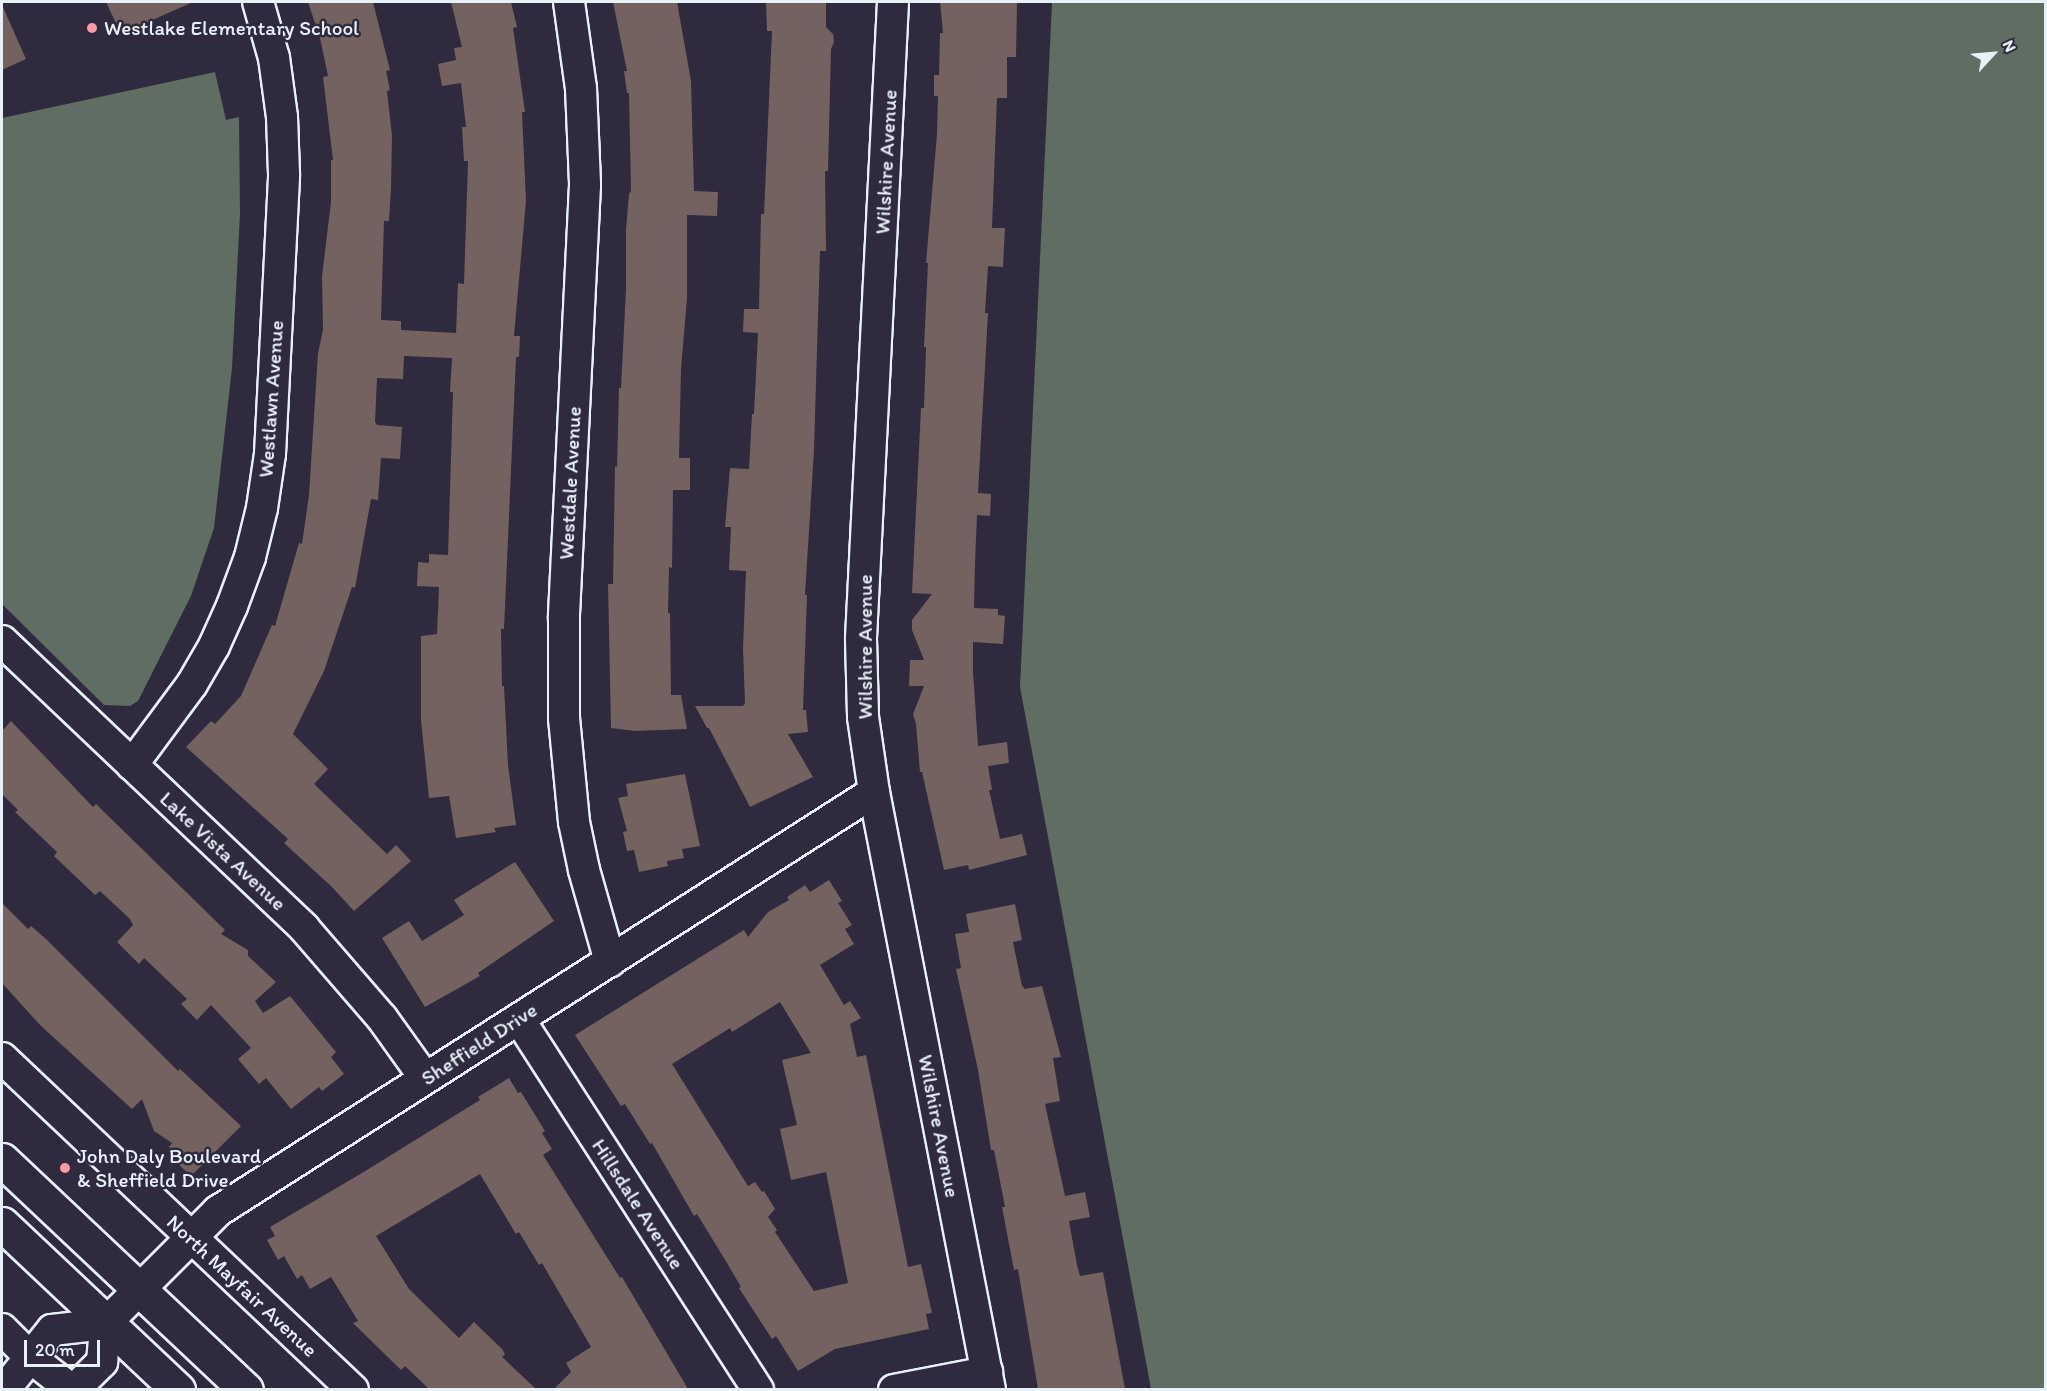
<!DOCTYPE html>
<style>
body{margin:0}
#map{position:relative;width:2047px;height:1391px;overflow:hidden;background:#2f2a3d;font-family:Itim,sans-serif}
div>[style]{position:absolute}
.green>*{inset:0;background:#5f6d62}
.building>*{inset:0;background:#736260}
.roads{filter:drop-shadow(2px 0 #e8f1f8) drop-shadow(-2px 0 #e8f1f8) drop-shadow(0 2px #e8f1f8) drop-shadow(0 -2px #e8f1f8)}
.minor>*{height:30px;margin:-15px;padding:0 15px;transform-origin:15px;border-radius:15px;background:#2f2a3d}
.primary>*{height:33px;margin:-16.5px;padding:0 16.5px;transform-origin:16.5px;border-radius:16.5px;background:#2f2a3d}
.dots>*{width:16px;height:16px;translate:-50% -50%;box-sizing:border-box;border:3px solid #2f2a3d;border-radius:50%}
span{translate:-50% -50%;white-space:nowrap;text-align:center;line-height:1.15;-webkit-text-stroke:5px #2f2a3d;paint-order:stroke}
.poi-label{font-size:21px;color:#e8f1f8}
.left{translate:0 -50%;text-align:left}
.street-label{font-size:21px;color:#e8f1f8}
.frame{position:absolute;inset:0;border:3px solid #e8f1f8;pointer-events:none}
.north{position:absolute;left:1963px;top:24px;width:60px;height:60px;-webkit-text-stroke:4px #2f2a3d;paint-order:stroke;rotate:64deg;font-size:16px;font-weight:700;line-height:24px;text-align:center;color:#e8f1f8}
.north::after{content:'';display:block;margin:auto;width:21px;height:27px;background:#e8f1f8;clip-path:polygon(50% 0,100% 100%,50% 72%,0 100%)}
.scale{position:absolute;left:24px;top:1340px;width:76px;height:27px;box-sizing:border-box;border:3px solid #e8f1f8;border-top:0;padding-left:8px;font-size:18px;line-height:21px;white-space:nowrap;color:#e8f1f8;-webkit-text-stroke:4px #2f2a3d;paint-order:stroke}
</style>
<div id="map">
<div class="green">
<i style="clip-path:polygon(1052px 2px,2045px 2px,2045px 1389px,1151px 1389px,1020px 687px)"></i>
<i style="clip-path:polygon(215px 72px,226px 120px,239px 117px,240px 214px,232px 368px,214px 528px,191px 596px,138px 701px,130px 706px,104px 705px,2px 604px,2px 118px)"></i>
</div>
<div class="building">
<i style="clip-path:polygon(106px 2px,193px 2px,121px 34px)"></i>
<i style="clip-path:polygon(308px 2px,373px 2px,390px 70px,386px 71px,390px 90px,387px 91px,392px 136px,391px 188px,389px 221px,384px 221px,381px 320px,401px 321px,401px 330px,456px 333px,458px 283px,464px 284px,468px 161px,464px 161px,462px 127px,466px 127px,461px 83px,442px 86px,438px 64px,456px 60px,454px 48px,462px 47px,451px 2px,511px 2px,517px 27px,513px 28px,525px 112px,522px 112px,526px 201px,514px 336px,520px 336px,519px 357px,516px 357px,504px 629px,501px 629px,502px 686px,504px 686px,508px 765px,516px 825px,494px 828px,496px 832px,456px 838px,449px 796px,429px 798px,421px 720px,421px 636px,437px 634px,439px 587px,417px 586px,418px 562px,429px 563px,429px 554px,448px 555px,453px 392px,450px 392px,452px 358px,404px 356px,403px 379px,377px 378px,375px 422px,377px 425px,402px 427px,400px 459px,381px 458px,378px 500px,371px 499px,355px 588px,352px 587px,324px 671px,293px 734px,328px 769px,314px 784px,387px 854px,396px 845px,411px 861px,354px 911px,332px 887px,284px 843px,288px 839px,186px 747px,211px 721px,215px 724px,241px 696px,272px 625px,275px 626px,299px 543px,302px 544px,309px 495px,318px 353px,323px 330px,322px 276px,331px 202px,331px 160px,333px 160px,323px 77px,328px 76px,320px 38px)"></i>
<i style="clip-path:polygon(613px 2px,677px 2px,691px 81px,694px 191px,718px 192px,717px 216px,687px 215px,687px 298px,681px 369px,679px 458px,690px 458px,690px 490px,673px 490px,672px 568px,669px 567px,668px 613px,670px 613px,671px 695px,681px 695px,687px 729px,635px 731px,611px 728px,608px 584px,613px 584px,615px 466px,617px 467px,619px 388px,621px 388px,626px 288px,626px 230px,629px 194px,631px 191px,629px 93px,627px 93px,624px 71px,627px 71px)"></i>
<i style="clip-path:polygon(766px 2px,826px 2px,826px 27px,833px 34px,834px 42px,831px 49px,828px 171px,825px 171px,826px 251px,820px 251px,814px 450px,805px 595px,807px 595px,803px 710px,806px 710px,808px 732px,788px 734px,813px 777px,750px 807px,709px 728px,707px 728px,695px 706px,743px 706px,745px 703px,743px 649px,746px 571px,729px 570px,731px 527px,725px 527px,730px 468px,749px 469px,752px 414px,754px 414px,758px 333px,743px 332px,744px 309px,759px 309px,761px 214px,764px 214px,772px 31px,767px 31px)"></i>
<i style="clip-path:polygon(940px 2px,1017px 2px,1016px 57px,1007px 57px,1007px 98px,997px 98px,992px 228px,1005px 228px,1003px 267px,988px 266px,985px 313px,988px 313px,978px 493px,991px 494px,990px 516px,977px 515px,975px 563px,974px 608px,998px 609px,998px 615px,1005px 616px,1003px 644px,973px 642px,973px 672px,978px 746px,1007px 742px,1009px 763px,988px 766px,992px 790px,989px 790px,1000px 839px,1022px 834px,1027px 855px,969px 870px,968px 865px,944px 870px,922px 772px,920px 772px,916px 724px,913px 714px,924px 686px,909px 686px,910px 660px,924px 660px,912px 630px,912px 620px,932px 594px,912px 593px,921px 408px,924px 408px,926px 347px,924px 347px,928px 263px,926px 263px,937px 134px,938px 96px,934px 96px,934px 75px,939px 75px,940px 33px,943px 33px)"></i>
<i style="clip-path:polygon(2px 5px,26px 59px,2px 70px)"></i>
<i style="clip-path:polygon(11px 721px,93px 807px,96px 804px,225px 930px,221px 934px,248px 950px,248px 956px,276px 982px,255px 1001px,263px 1013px,290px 996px,336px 1052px,331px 1057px,344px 1074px,322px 1091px,319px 1087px,291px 1109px,266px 1078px,259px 1084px,238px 1059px,251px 1048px,211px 1005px,197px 1020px,181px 1004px,187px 999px,144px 958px,139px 964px,117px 942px,133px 925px,130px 919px,100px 891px,95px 895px,54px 856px,57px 852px,15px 812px,18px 810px,2px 794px,2px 731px)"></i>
<i style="clip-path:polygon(685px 774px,700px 846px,682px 849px,684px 858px,667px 861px,668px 866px,639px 872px,634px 850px,627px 851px,623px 832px,627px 831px,618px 798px,628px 796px,626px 784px)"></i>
<i style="clip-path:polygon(515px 862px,554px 921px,478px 973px,480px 976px,425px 1007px,382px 938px,409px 921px,422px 941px,464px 915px,454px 900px)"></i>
<i style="clip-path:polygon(evenodd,829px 880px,842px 901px,838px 903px,852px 925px,845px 929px,854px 944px,820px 965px,844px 1005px,850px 1001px,861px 1018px,850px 1024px,857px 1057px,866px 1055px,908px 1267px,921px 1264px,932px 1313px,926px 1314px,929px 1329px,835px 1349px,798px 1371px,776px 1336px,772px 1339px,739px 1288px,741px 1287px,727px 1263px,697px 1214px,694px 1216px,652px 1143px,650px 1144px,625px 1104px,621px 1106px,575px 1035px,744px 930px,748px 937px,768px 912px,789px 900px,787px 897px,805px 885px,810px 892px,829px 880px,780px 1002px,811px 1053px,782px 1060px,797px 1125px,780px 1129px,791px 1180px,826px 1172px,848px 1283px,814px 1291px,775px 1232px,777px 1230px,768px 1217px,775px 1209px,764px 1191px,762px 1192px,755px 1182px,748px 1186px,672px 1064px,730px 1028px,732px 1032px,780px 1002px)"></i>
<i style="clip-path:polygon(2px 903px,28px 929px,31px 926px,46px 939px,178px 1071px,180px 1069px,241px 1126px,191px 1176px,176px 1162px,180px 1158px,169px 1147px,172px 1143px,154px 1131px,142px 1099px,132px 1109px,40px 1025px,2px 983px)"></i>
<i style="clip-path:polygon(1015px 904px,1022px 940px,1013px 942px,1022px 986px,1025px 989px,1042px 986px,1061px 1057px,1053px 1058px,1060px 1101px,1045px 1104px,1065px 1196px,1085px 1192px,1090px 1217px,1069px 1221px,1077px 1265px,1080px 1276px,1103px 1272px,1125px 1389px,1038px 1389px,1018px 1269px,1014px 1270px,1002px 1207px,1005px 1207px,994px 1150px,991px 1150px,978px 1070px,956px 969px,961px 968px,955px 934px,969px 932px,966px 914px)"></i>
<i style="clip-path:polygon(509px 1078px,518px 1093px,521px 1092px,545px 1131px,542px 1133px,552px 1149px,543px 1155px,620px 1278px,622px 1277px,688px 1389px,554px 1389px,571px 1372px,566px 1363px,591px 1347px,542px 1263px,539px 1265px,519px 1232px,516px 1234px,480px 1174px,376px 1236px,409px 1289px,459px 1338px,474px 1322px,502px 1349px,505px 1354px,502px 1357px,536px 1389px,429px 1389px,405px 1366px,401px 1370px,353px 1323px,358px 1321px,331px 1277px,310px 1289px,302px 1275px,297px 1279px,284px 1256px,278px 1260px,267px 1240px,275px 1236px,270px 1227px,362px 1173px,480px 1100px,478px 1097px)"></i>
</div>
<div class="roads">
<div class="minor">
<i style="left:569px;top:2px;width:87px;rotate:82.1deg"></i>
<i style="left:581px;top:88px;width:97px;rotate:87.6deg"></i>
<i style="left:585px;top:185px;width:434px;rotate:92.8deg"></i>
<i style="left:564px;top:618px;width:100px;rotate:90deg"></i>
<i style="left:564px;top:718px;width:104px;rotate:84.5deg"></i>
<i style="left:574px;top:822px;width:49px;rotate:78.2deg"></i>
<i style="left:584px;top:870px;width:95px;rotate:74.1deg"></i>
<i style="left:893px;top:2px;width:638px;rotate:92.88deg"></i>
<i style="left:861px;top:639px;width:78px;rotate:88.5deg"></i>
<i style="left:863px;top:717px;width:76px;rotate:81.7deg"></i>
<i style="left:874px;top:792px;width:609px;rotate:79.02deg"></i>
<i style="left:2px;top:641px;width:417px;rotate:43.5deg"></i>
<i style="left:304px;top:928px;width:119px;rotate:49.1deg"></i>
<i style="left:382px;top:1018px;width:74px;rotate:54.4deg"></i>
<i style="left:132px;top:765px;width:101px;rotate:-53.5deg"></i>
<i style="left:192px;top:684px;width:44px;rotate:-59.9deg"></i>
<i style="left:214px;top:646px;width:44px;rotate:-65.8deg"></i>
<i style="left:232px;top:606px;width:52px;rotate:-69.8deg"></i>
<i style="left:250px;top:557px;width:50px;rotate:-76.2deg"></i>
<i style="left:262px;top:508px;width:55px;rotate:-81.6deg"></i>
<i style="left:270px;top:454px;width:280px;rotate:-87.1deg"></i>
<i style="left:284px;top:174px;width:57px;rotate:-92deg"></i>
<i style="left:282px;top:117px;width:60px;rotate:-97.7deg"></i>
<i style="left:274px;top:58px;width:58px;rotate:-105.9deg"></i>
<i style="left:519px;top:1019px;width:441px;rotate:57.2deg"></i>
<i style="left:2px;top:1058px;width:483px;rotate:43.4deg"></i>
<i style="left:105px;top:1324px;width:160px;rotate:-45deg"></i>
<i style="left:218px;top:1211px;width:778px;rotate:-32.57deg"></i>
<i style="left:2px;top:1329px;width:40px;rotate:45deg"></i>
<i style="left:30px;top:1357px;width:53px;rotate:38.2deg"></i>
<i style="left:4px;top:1390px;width:77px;rotate:-51.3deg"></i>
<i style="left:52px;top:1330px;width:53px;rotate:-6.5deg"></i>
<i style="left:74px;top:1390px;width:40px;rotate:-45deg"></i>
<i style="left:102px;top:1362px;width:38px;rotate:-85deg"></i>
<i style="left:894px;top:1390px;width:95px;rotate:-11deg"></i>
</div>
<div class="primary">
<i style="left:2px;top:1160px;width:335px;rotate:43.3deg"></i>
<i style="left:2px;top:1224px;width:242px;rotate:43.3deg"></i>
</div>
</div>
<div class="dots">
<i style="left:92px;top:28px;background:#ff9aa2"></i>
<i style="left:65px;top:1168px;background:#ff9aa2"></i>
</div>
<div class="poi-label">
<span class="left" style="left:104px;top:28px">Westlake Elementary School</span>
<span class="left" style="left:77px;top:1168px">John Daly Boulevard<br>&amp; Sheffield Drive</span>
</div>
<div class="street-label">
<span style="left:886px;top:162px;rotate:-87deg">Wilshire Avenue</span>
<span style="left:271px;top:399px;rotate:-86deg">Westlawn Avenue</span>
<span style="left:570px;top:483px;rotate:-87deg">Westdale Avenue</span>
<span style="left:865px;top:647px;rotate:-90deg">Wilshire Avenue</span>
<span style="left:223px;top:851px;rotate:43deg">Lake Vista Avenue</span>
<span style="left:479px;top:1044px;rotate:-33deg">Sheffield Drive</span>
<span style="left:939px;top:1126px;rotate:79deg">Wilshire Avenue</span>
<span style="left:638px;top:1204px;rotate:57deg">Hillsdale Avenue</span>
<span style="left:242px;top:1286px;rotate:43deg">North Mayfair Avenue</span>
</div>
<div class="frame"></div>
<div class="north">N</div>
<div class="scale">20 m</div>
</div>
